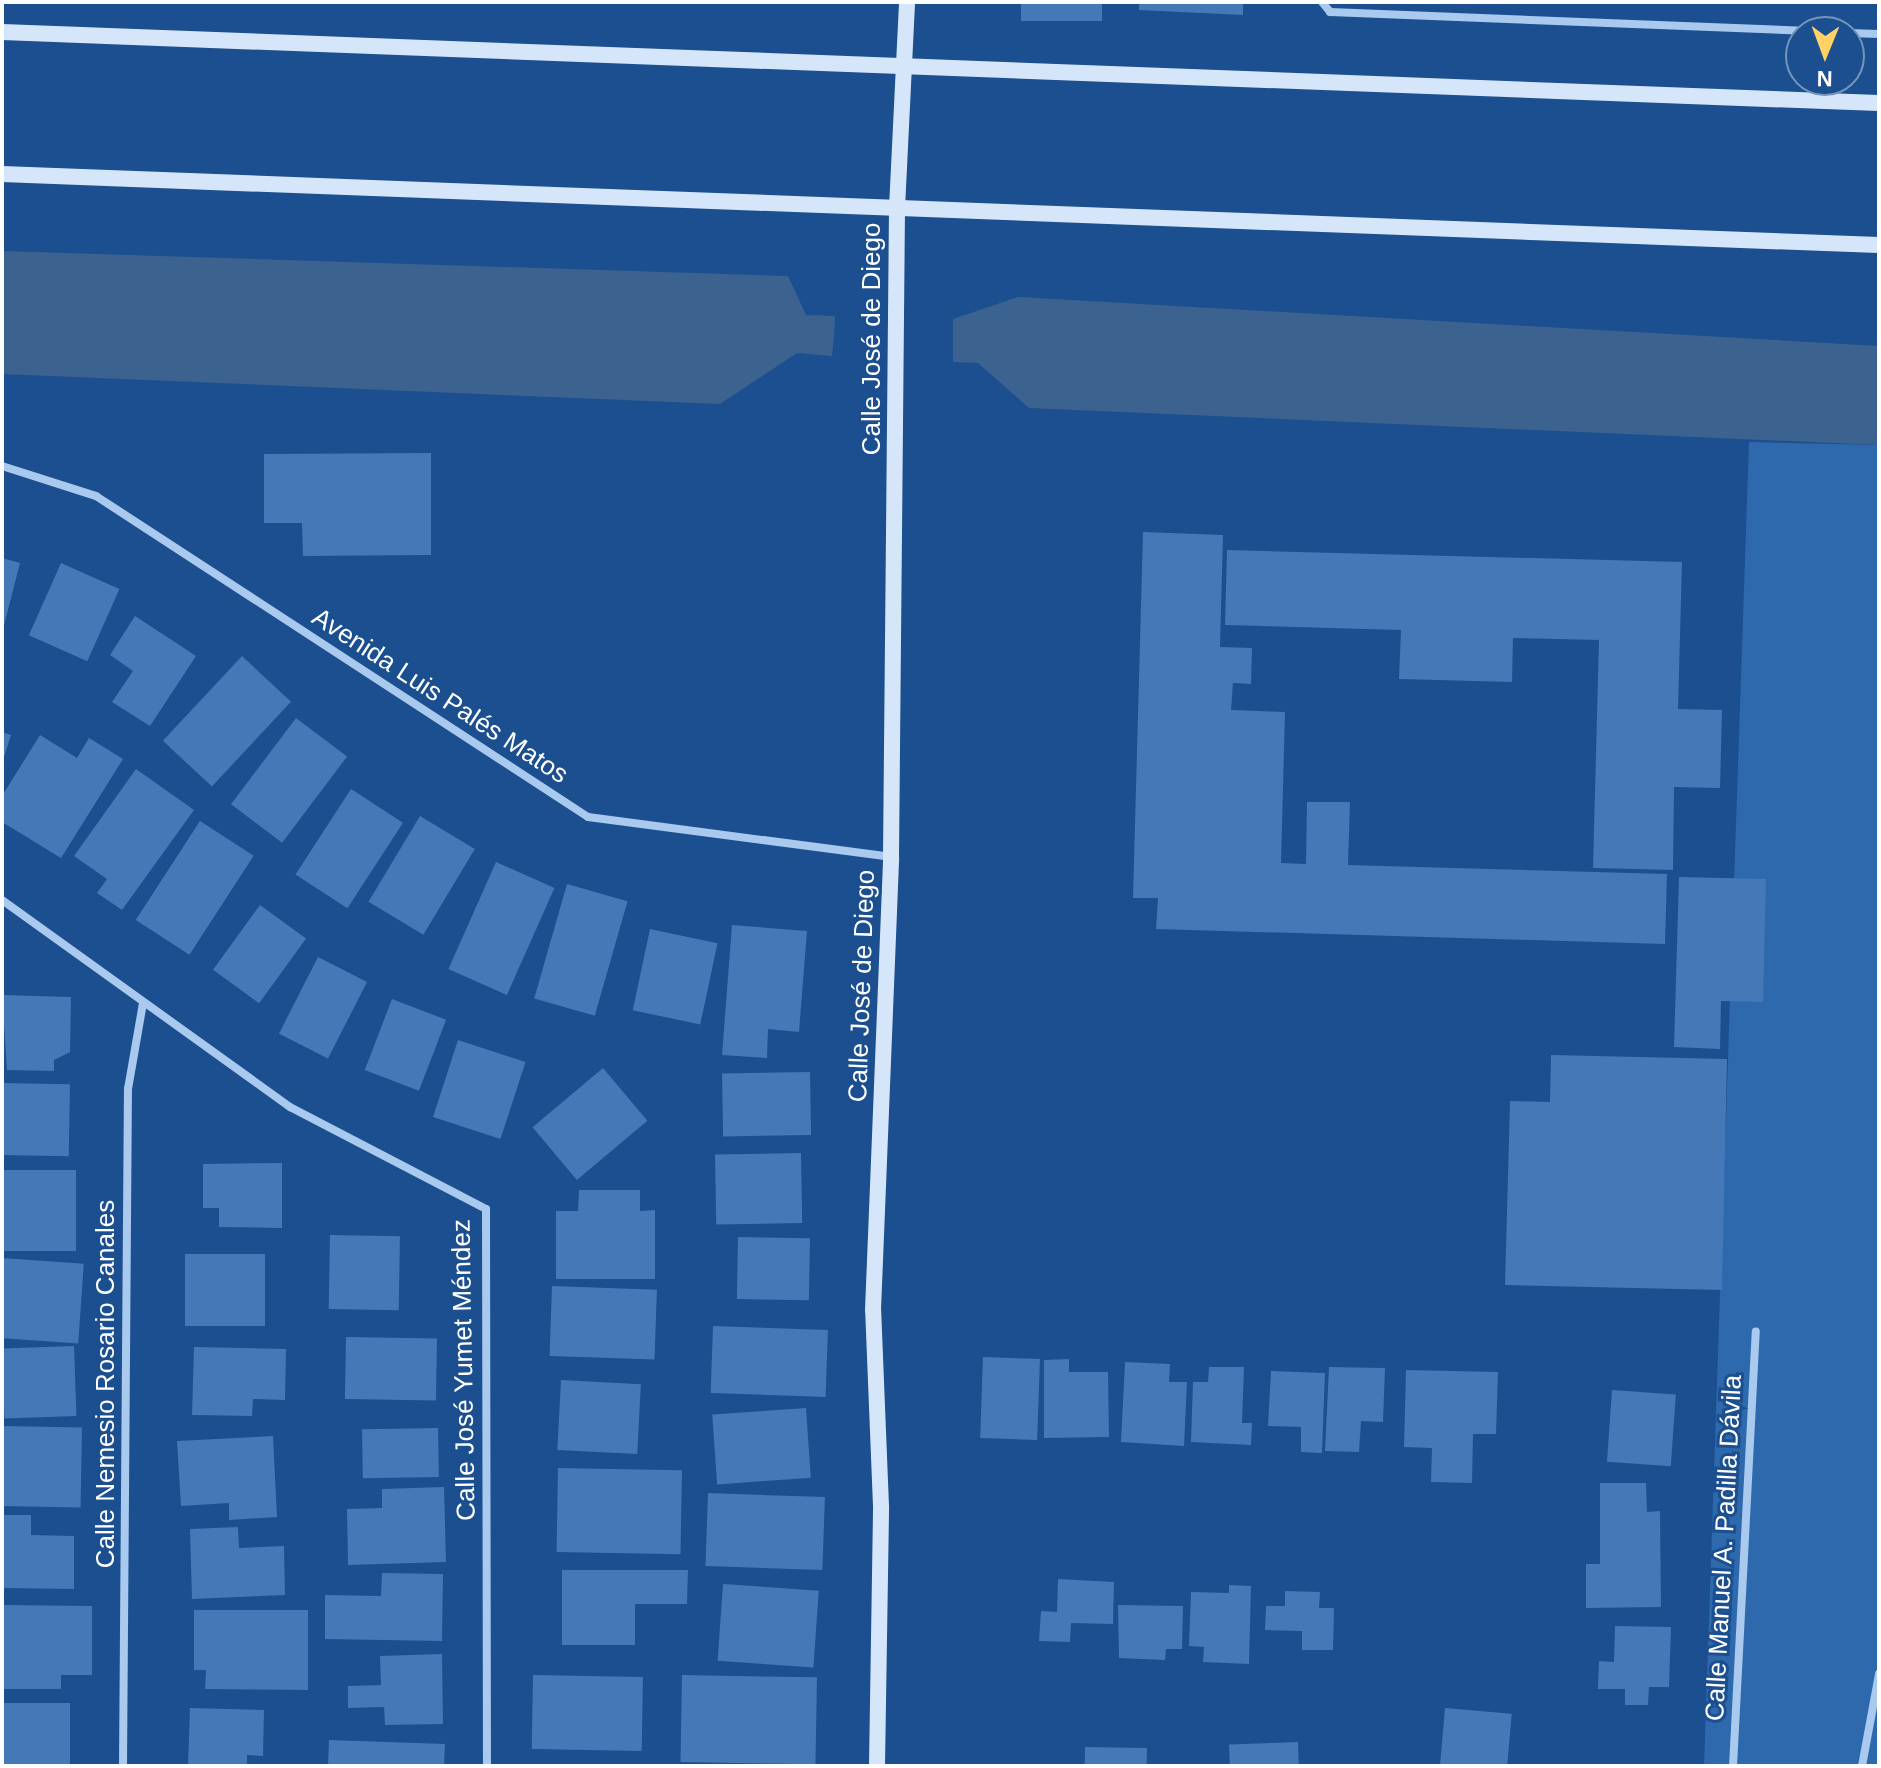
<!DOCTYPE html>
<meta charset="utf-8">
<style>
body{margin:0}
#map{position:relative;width:1881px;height:1768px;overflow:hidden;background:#1b4f8f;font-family:Helvetica,sans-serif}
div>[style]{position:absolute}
.green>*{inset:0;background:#2e69ad}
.water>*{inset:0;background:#3c6290}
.building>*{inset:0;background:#4478b7;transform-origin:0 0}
.street>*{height:8px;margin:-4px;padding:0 4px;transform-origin:4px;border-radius:4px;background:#a9c9ee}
.secondary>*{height:16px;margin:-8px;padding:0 8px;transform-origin:8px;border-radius:8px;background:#d6e6fa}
span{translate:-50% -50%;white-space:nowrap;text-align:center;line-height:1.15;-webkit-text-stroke:6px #1b4f8f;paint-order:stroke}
.street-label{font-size:26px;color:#fff}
.frame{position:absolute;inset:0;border:4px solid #fff;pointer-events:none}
.north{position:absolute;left:1785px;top:16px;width:80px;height:80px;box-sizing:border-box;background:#1b4f8f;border:2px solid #7695bc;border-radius:50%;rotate:181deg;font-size:22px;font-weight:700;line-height:32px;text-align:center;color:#fff}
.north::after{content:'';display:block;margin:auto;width:28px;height:36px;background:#ffd166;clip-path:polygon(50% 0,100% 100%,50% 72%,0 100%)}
</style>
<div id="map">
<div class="green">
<i style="clip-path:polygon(1749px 442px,1879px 445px,1879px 1766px,1704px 1766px)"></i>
</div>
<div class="water">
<i style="clip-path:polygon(2px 251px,788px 276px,806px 315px,835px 316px,834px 336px,832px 356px,797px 353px,720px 404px,2px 374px)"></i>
<i style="clip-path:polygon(1018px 297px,1879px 346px,1879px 445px,1029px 408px,978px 363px,953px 362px,953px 319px)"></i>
</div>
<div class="building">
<i style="left:1021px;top:2px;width:81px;height:19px"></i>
<i style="clip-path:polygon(1139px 2px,1243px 2px,1243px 15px,1139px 10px)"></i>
<i style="clip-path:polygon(431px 453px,431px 555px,303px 556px,302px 523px,264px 523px,264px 454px)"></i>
<i style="clip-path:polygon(1143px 532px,1223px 535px,1220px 647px,1252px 648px,1251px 684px,1233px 683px,1231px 710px,1285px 712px,1281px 863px,1306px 864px,1307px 802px,1350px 802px,1348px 865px,1667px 874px,1665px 944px,1156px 929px,1158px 898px,1133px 898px)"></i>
<i style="clip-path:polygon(1227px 550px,1682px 562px,1678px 709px,1722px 710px,1720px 788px,1674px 787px,1673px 870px,1593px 868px,1599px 640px,1513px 638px,1512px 682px,1399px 679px,1401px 630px,1225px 625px)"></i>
<i style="clip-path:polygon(2px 558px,20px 563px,3px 629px,2px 629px)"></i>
<i style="left:61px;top:563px;width:64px;height:79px;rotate:24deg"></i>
<i style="clip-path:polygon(135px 616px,196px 656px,150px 726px,112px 702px,133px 671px,110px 655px)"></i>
<i style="left:242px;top:656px;width:67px;height:116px;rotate:43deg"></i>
<i style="left:296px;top:718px;width:64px;height:108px;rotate:37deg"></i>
<i style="clip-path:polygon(2px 732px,11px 735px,3px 760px,2px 760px)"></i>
<i style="clip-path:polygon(40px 735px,77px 758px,89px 738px,123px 759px,61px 858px,2px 822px,2px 796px)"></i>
<i style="clip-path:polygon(136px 769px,194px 810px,122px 910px,97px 893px,107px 879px,74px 856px)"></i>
<i style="left:351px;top:789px;width:62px;height:102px;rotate:33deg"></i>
<i style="left:420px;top:816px;width:64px;height:100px;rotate:31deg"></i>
<i style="left:200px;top:821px;width:64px;height:118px;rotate:33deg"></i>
<i style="left:496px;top:862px;width:64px;height:117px;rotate:24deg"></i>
<i style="clip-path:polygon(1679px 877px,1766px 879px,1763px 1002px,1721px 1001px,1720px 1049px,1674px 1047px)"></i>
<i style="left:567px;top:884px;width:63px;height:119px;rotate:16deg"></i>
<i style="left:260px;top:905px;width:57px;height:80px;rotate:36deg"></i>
<i style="clip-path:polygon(732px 925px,807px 931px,799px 1032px,768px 1029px,767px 1058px,722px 1055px)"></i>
<i style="left:650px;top:929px;width:69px;height:83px;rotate:12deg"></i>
<i style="left:318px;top:957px;width:55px;height:86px;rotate:27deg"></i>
<i style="clip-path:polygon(2px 995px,71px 997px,70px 1052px,54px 1060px,54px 1071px,7px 1070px)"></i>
<i style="left:392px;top:999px;width:58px;height:76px;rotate:21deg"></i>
<i style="left:458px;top:1040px;width:71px;height:81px;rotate:18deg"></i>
<i style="clip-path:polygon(1551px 1055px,1727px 1059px,1722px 1290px,1505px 1285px,1510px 1101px,1550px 1102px)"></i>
<i style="left:603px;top:1068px;width:69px;height:92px;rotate:50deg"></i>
<i style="left:810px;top:1072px;width:63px;height:88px;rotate:89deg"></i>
<i style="left:2px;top:1083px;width:68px;height:72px;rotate:1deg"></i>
<i style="left:801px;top:1153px;width:70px;height:86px;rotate:89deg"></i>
<i style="clip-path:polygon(282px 1163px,282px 1228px,219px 1227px,219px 1208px,203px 1208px,203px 1164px)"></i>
<i style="left:2px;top:1170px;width:74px;height:81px"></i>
<i style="clip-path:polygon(579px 1190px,640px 1190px,640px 1211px,655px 1210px,655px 1279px,556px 1279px,556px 1211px,578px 1211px)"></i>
<i style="left:330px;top:1235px;width:70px;height:74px;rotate:1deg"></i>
<i style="left:738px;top:1237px;width:72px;height:62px;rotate:1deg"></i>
<i style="left:185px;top:1254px;width:80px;height:72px"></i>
<i style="left:2px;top:1258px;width:82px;height:80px;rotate:4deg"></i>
<i style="left:552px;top:1286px;width:105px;height:70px;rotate:2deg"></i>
<i style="left:713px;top:1326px;width:115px;height:67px;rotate:2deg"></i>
<i style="left:346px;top:1337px;width:91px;height:62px;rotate:1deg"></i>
<i style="left:74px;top:1346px;width:70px;height:72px;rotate:88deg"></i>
<i style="clip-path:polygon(194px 1347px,286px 1349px,285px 1400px,253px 1399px,252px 1416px,192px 1415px)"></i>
<i style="left:983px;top:1357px;width:57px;height:81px;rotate:2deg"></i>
<i style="clip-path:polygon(1069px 1359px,1069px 1372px,1108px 1372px,1109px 1437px,1044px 1438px,1044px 1360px)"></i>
<i style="clip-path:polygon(1125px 1362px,1170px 1364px,1169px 1382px,1187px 1382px,1184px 1446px,1121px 1442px)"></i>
<i style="clip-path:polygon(1209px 1367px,1244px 1367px,1242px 1423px,1252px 1423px,1251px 1445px,1191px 1442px,1193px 1382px,1208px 1382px)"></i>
<i style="clip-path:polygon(1329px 1367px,1385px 1368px,1383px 1422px,1361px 1421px,1359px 1452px,1325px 1451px)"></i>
<i style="clip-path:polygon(1406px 1370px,1498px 1372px,1496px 1434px,1473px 1434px,1472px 1483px,1431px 1482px,1432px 1448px,1404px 1447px)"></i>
<i style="clip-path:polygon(1271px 1371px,1325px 1373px,1322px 1453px,1301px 1452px,1301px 1427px,1268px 1426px)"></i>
<i style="left:561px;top:1380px;width:80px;height:70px;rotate:3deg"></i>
<i style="left:1612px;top:1390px;width:64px;height:72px;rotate:4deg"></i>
<i style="left:806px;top:1408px;width:70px;height:94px;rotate:86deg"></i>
<i style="left:2px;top:1426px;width:80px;height:80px;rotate:1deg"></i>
<i style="left:438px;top:1428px;width:49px;height:76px;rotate:89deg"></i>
<i style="clip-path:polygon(273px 1436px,277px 1517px,229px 1520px,229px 1503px,181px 1506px,177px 1441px)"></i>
<i style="left:558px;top:1468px;width:124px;height:84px;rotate:1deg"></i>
<i style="clip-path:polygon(1600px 1483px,1646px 1483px,1647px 1512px,1660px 1511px,1661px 1607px,1586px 1608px,1586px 1564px,1600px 1564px)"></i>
<i style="clip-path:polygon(444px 1487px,446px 1562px,348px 1565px,347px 1509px,382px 1508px,382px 1489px)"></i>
<i style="left:708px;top:1493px;width:117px;height:73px;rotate:2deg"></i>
<i style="clip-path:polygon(2px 1515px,31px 1515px,31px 1535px,74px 1536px,74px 1589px,2px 1588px)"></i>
<i style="clip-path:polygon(238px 1527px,239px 1548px,284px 1546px,285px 1595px,192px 1599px,190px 1529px)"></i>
<i style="clip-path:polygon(562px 1570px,688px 1570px,687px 1604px,635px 1604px,635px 1645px,562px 1645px)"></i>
<i style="clip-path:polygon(382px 1573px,443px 1574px,442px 1641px,325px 1639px,325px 1595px,381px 1596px)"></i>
<i style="clip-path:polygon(1058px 1579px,1114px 1582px,1113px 1624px,1071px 1623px,1070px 1642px,1039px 1641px,1041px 1611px,1057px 1612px)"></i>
<i style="left:723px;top:1584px;width:96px;height:77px;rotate:4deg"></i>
<i style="clip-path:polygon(1229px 1585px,1251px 1586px,1249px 1664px,1203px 1662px,1204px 1647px,1189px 1646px,1191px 1592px,1229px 1593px)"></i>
<i style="clip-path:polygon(1285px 1591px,1320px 1592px,1319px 1608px,1334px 1608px,1333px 1650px,1302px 1650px,1302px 1631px,1265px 1630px,1266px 1606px,1285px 1606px)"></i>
<i style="clip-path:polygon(2px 1605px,92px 1606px,92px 1675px,61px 1675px,61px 1689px,2px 1689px)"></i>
<i style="clip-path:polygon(1118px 1605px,1183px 1606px,1182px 1649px,1166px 1649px,1165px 1660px,1119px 1658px)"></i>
<i style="clip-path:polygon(194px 1610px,308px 1610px,308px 1690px,205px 1689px,206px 1670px,194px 1670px)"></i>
<i style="clip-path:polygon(1615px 1626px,1671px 1627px,1669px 1687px,1649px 1687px,1648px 1705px,1625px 1705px,1625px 1689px,1598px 1689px,1599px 1661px,1614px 1662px)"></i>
<i style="clip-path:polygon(442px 1654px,443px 1724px,385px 1725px,384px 1707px,348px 1708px,348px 1686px,381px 1685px,380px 1656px)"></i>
<i style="left:533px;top:1675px;width:110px;height:74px;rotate:1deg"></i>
<i style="left:682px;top:1675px;width:135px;height:87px;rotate:1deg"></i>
<i style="left:2px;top:1703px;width:68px;height:61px"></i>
<i style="clip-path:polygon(190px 1708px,264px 1710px,263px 1756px,247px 1755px,247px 1766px,188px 1766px)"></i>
<i style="left:1445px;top:1708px;width:67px;height:58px;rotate:5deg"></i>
<i style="clip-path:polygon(329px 1740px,445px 1744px,444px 1766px,328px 1766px)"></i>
<i style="left:1298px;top:1742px;width:24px;height:69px;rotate:88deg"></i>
<i style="left:1085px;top:1747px;width:62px;height:19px;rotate:1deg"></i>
</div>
<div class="street">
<i style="left:1322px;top:2px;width:13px;rotate:51deg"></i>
<i style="left:1330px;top:12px;width:504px;rotate:2.27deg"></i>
<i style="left:1849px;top:33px;width:30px;rotate:2deg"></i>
<i style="left:2px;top:466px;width:99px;rotate:17.7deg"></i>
<i style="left:96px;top:496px;width:587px;rotate:33.12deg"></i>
<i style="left:588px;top:817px;width:305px;rotate:7.5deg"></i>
<i style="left:2px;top:900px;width:355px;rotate:35.7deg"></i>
<i style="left:290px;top:1107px;width:221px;rotate:27.5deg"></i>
<i style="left:486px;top:1209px;width:557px;rotate:89.9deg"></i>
<i style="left:123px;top:1766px;width:677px;rotate:-89.58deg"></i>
<i style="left:128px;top:1089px;width:87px;rotate:-80.1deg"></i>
<i style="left:1733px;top:1766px;width:435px;rotate:-87deg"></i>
<i style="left:1862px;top:1766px;width:94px;rotate:-79.5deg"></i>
</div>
<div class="secondary">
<i style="left:2px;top:32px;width:1878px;rotate:2.17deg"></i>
<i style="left:2px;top:174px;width:1878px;rotate:2.17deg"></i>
<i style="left:877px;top:1766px;width:260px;rotate:-89.1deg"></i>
<i style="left:881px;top:1506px;width:196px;rotate:-92.3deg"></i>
<i style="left:873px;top:1310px;width:453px;rotate:-87.7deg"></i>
<i style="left:891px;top:857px;width:649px;rotate:-89.47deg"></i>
<i style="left:897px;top:208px;width:206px;rotate:-87.2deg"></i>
</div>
<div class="street-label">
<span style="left:872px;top:339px;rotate:-90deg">Calle José de Diego</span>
<span style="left:440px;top:696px;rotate:33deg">Avenida Luis Palés Matos</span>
<span style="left:862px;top:986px;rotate:-88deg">Calle José de Diego</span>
<span style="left:464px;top:1370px;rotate:-91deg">Calle José Yumet Méndez</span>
<span style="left:106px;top:1384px;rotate:-90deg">Calle Nemesio Rosario Canales</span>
<span style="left:1724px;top:1548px;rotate:-87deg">Calle Manuel A. Padilla Dávila</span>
</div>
<div class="frame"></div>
<div class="north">N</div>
</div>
